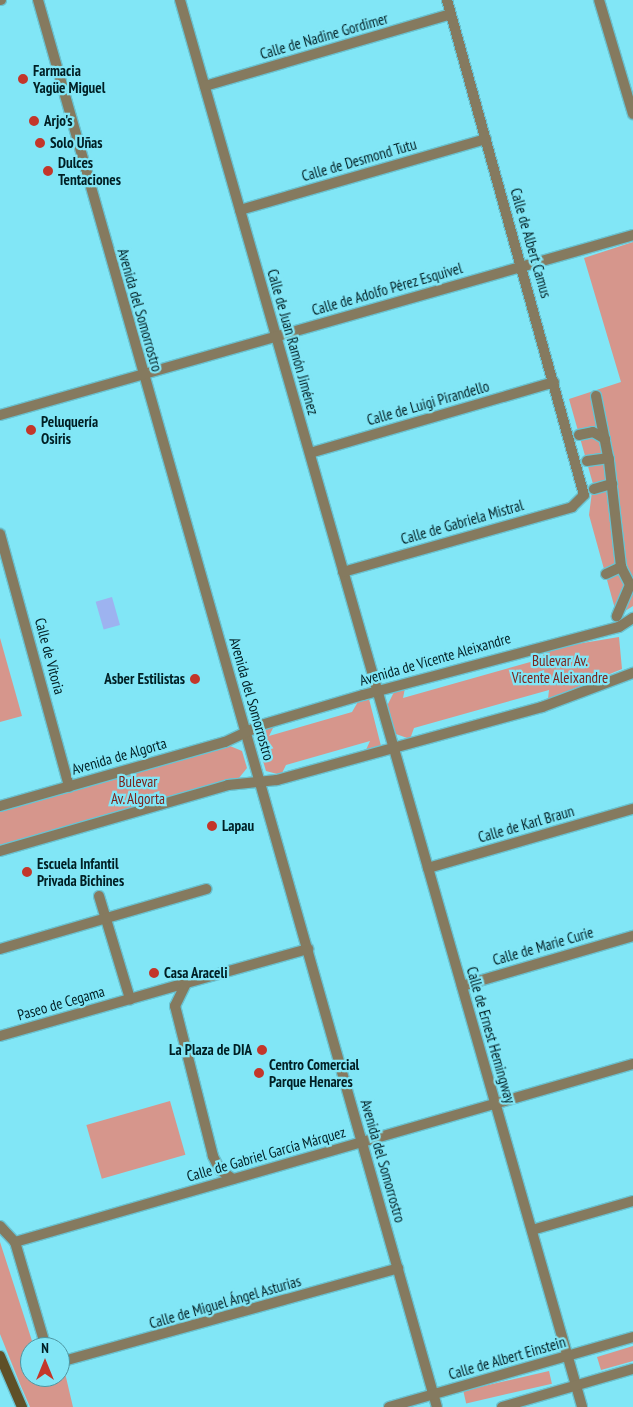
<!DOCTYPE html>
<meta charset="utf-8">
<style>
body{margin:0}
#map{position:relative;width:633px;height:1407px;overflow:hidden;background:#81e6f6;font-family:"PT Sans Narrow",sans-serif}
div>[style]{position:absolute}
.green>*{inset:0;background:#d6968c;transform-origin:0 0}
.water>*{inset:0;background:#9db3f0;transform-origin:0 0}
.roads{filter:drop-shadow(1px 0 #6ac2d0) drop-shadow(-1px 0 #6ac2d0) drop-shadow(0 1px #6ac2d0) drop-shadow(0 -1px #6ac2d0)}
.street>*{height:10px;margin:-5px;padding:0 5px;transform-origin:5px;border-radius:5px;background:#857a5f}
.secondary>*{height:10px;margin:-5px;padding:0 5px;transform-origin:5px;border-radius:5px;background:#5f5027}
.dots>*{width:14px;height:14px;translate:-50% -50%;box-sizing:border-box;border:2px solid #81e6f6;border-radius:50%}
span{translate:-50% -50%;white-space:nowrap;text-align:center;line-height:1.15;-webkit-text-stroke:4.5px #81e6f6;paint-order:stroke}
.street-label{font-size:15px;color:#001f24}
.poi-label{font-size:15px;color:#001f24;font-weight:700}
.left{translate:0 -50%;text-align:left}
.right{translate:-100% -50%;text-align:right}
.park-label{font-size:15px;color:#7b251d}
.north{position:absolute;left:20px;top:1337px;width:50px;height:50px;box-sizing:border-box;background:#81e6f6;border:1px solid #4d96a2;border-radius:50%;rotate:0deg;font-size:14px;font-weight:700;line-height:20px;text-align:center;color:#001f24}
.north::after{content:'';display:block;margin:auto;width:18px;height:22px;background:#c3362a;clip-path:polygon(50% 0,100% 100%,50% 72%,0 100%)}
</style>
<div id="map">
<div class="green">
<i style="clip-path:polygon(633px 242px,633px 606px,617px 616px,589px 515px,593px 484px,569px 399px,621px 382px,584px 258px)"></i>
<i style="clip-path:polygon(619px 637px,622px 669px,548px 699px,549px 690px,414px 728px,410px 739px,396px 734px,387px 706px,394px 692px,405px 688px,403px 698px,541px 659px,547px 649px)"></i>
<i style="clip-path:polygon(0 638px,22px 716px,0 722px)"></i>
<i style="clip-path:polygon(369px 699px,381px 746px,365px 752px,370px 741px,286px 765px,281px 775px,266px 771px,258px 744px,261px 730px,274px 726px,269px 736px,352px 712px,359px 700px)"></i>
<i style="clip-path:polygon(230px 746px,242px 751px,247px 768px,239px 778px,0 846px,0 811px)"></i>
<i style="left:170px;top:1101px;width:56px;height:87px;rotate:74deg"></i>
<i style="clip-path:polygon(0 1242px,34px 1347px,30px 1347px,30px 1377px,65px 1373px,73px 1407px,30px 1407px,20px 1384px,0 1334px)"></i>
<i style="clip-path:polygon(633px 1346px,633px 1361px,601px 1370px,597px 1357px)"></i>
<i style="left:549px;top:1371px;width:13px;height:88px;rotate:77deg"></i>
</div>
<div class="water">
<i style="left:112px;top:597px;width:29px;height:17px;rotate:74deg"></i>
</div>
<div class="roads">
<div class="street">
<i style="left:0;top:0;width:1px"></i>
<i style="left:38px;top:0;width:1462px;rotate:74.17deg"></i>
<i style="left:180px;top:0;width:1463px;rotate:74.05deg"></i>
<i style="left:599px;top:0;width:119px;rotate:73.4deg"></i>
<i style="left:205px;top:86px;width:256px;rotate:-16.3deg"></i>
<i style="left:240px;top:210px;width:256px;rotate:-16.1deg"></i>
<i style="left:596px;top:396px;width:66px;rotate:78.7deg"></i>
<i style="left:609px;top:461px;width:107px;rotate:83.5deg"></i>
<i style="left:621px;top:567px;width:20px;rotate:63deg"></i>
<i style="left:630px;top:585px;width:34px;rotate:113deg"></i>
<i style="left:0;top:415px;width:658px;rotate:-15.87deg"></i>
<i style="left:579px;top:435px;width:14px;rotate:-12deg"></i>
<i style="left:593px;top:432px;width:14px;rotate:30deg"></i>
<i style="left:310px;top:453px;width:254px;rotate:-16.2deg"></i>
<i style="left:587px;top:461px;width:22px;rotate:-8deg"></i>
<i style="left:594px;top:489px;width:19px;rotate:-16deg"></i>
<i style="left:0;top:534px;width:262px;rotate:74.7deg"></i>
<i style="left:343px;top:572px;width:238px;rotate:-15.8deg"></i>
<i style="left:572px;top:507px;width:17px;rotate:-45deg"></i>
<i style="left:584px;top:495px;width:514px;rotate:-105.47deg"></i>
<i style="left:606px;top:574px;width:17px;rotate:-25deg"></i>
<i style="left:0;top:806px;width:234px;rotate:-15.9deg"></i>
<i style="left:225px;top:742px;width:40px;rotate:-25deg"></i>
<i style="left:261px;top:725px;width:106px;rotate:-16.4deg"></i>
<i style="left:363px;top:695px;width:265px;rotate:-14.9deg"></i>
<i style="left:619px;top:627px;width:17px;rotate:-33deg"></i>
<i style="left:0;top:851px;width:237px;rotate:-16.1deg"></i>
<i style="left:228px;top:785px;width:49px;rotate:-5.8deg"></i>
<i style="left:277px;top:780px;width:275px;rotate:-15.4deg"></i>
<i style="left:542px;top:707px;width:97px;rotate:-20.5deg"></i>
<i style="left:428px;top:868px;width:213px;rotate:-16.1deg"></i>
<i style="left:99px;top:896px;width:108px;rotate:73.2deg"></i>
<i style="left:0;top:949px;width:215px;rotate:-16.2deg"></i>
<i style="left:462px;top:986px;width:178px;rotate:-16.3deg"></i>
<i style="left:0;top:1036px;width:193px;rotate:-15.9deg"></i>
<i style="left:233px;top:1179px;width:16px;rotate:-145deg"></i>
<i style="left:220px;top:1170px;width:16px;rotate:-117deg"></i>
<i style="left:213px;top:1156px;width:155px;rotate:-104.2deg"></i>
<i style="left:175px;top:1006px;width:25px;rotate:-64deg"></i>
<i style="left:186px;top:983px;width:127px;rotate:-15.6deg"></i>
<i style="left:0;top:1226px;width:22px;rotate:47deg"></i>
<i style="left:15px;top:1242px;width:643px;rotate:-16.07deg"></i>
<i style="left:532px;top:1230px;width:105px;rotate:-16deg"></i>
<i style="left:15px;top:1242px;width:109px;rotate:73.6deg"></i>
<i style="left:60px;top:1362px;width:351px;rotate:-15.5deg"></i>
<i style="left:389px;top:1407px;width:254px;rotate:-16deg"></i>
<i style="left:502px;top:1407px;width:136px;rotate:-16.2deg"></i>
</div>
<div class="secondary">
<i style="left:0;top:1356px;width:56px;rotate:66.7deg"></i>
</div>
</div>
<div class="dots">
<i style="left:23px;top:79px;background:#c3362a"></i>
<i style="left:34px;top:121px;background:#c3362a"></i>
<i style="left:40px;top:143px;background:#c3362a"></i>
<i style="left:48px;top:171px;background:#c3362a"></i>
<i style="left:31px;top:430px;background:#c3362a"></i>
<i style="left:195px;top:679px;background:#c3362a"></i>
<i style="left:212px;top:826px;background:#c3362a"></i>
<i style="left:27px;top:872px;background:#c3362a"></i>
<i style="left:154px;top:973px;background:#c3362a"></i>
<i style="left:262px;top:1050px;background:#c3362a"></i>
<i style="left:259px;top:1073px;background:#c3362a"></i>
</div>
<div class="street-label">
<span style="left:324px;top:36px;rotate:-16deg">Calle de Nadine Gordimer</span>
<span style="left:359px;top:160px;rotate:-16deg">Calle de Desmond Tutu</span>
<span style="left:531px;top:243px;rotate:74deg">Calle de Albert Camus</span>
<span style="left:387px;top:289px;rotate:-16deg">Calle de Adolfo Pérez Esquivel</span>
<span style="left:140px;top:310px;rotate:74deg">Avenida del Somorrostro</span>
<span style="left:293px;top:342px;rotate:74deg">Calle de Juan Ramón Jiménez</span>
<span style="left:428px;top:403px;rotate:-16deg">Calle de Luigi Pirandello</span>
<span style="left:462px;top:522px;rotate:-16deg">Calle de Gabriela Mistral</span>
<span style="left:50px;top:656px;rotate:75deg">Calle de Vitoria</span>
<span style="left:435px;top:659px;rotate:-16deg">Avenida de Vicente Aleixandre</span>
<span style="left:252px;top:699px;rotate:74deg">Avenida del Somorrostro</span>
<span style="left:119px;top:756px;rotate:-16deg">Avenida de Algorta</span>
<span style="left:526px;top:824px;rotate:-16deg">Calle de Karl Braun</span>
<span style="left:543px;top:946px;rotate:-16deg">Calle de Marie Curie</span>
<span style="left:61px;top:1003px;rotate:-16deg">Paseo de Cegama</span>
<span style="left:491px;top:1035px;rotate:74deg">Calle de Ernest Hemingway</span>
<span style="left:266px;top:1154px;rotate:-16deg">Calle de Gabriel García Márquez</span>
<span style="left:383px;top:1161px;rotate:74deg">Avenida del Somorrostro</span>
<span style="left:225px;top:1302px;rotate:-16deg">Calle de Miguel Ángel Asturias</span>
<span style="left:507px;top:1358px;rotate:-16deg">Calle de Albert Einstein</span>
</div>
<div class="poi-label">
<span class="left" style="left:33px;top:79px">Farmacia<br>Yagüe Miguel</span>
<span class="left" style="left:44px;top:121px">Arjo's</span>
<span class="left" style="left:50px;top:143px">Solo Uñas</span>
<span class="left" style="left:58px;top:171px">Dulces<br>Tentaciones</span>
<span class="left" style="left:41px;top:430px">Peluquería<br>Osiris</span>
<span class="right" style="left:185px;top:679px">Asber Estilistas</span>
<span class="left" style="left:222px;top:826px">Lapau</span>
<span class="left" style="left:37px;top:872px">Escuela Infantil<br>Privada Bichines</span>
<span class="left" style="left:164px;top:973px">Casa Araceli</span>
<span class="right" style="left:252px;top:1050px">La Plaza de DIA</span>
<span class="left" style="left:269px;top:1073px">Centro Comercial<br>Parque Henares</span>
</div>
<div class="park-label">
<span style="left:560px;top:669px">Bulevar Av.<br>Vicente Aleixandre</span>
<span style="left:138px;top:790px">Bulevar<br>Av. Algorta</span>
</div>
<div class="north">N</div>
</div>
